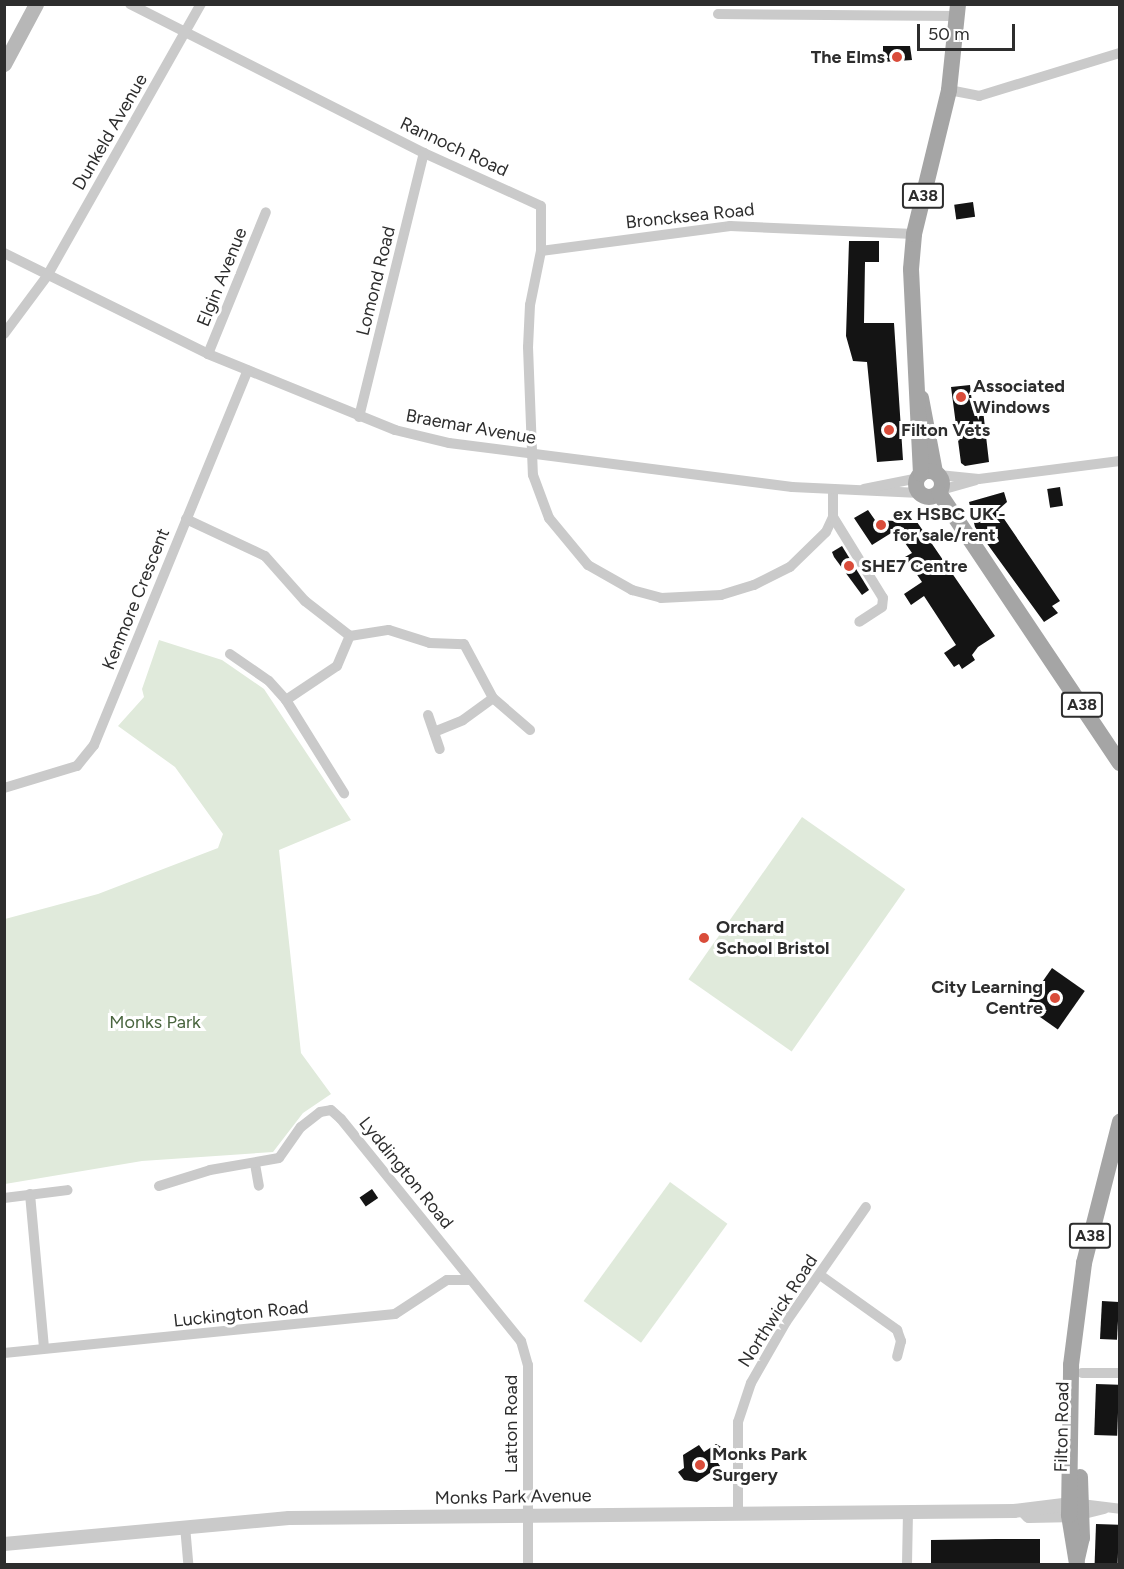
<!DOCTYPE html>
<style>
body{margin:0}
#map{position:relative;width:1124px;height:1569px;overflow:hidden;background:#fff;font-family:Figtree,sans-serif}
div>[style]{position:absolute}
.green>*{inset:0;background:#e0eadb;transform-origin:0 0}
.building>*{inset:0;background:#141414;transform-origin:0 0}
.minor>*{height:10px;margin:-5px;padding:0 5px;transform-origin:5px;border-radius:5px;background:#cacaca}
.tertiary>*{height:14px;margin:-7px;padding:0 7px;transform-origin:7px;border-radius:7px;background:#cacaca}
.secondary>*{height:15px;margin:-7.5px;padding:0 7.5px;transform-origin:7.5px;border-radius:7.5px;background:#b7b7b7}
.primary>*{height:16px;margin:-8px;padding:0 8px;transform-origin:8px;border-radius:8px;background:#a5a5a5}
.primary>.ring{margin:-8px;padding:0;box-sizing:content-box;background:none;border:16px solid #a5a5a5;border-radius:50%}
.dots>*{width:16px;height:16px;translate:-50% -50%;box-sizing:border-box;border:3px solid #fff;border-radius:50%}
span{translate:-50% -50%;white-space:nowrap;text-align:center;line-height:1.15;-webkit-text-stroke:6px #fff;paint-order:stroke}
.shield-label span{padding:2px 4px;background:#fff;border:2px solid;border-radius:4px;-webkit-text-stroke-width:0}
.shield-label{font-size:16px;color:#2d2d2d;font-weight:700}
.poi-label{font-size:18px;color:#2d2d2d;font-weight:700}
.right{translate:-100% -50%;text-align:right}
.left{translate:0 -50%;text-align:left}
.street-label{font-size:18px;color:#2d2d2d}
.park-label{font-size:18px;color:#49653e}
.frame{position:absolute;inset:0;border:6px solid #2d2d2d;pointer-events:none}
.scale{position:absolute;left:917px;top:24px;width:98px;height:27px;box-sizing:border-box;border:3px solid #2d2d2d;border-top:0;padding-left:8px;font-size:18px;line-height:21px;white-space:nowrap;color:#2d2d2d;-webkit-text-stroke:4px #fff;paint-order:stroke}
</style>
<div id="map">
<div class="green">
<i style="clip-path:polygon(159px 640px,222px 660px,264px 689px,351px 820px,279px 850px,301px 1053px,331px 1094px,303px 1113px,273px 1152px,142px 1161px,5px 1184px,5px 919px,98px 894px,218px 848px,223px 834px,175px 767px,118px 726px,144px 697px,142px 689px)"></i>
<i style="left:802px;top:817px;width:126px;height:198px;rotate:35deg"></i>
<i style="left:670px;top:1182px;width:71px;height:147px;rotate:36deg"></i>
</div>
<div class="building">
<i style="clip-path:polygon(883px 46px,910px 46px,912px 60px,883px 62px)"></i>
<i style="left:973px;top:202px;width:15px;height:19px;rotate:82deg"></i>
<i style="clip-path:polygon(849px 241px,879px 241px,879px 262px,865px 262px,864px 323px,894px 323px,903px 460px,877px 462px,867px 362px,853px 361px,846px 336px)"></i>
<i style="clip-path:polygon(970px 385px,973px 411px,983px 410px,989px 462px,965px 466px,961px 463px,951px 387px)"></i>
<i style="left:1060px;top:487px;width:19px;height:13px;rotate:81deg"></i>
<i style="clip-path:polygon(1004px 492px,1007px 502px,998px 510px,1060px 601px,1052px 606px,1058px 613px,1044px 622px,975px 527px,969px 502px)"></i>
<i style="clip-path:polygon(868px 510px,875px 520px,917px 522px,995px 636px,978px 647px,972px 655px,975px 660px,962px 669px,959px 664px,954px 667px,944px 653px,956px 645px,924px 596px,911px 605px,904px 594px,922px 582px,905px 557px,912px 553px,896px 530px,872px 545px,854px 518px)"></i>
<i style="clip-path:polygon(842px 546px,869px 590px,862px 595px,834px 557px,832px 552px)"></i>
<i style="left:1052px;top:968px;width:40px;height:47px;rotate:35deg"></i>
<i style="left:372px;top:1189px;width:11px;height:15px;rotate:56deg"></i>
<i style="left:1102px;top:1301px;width:17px;height:38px;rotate:3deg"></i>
<i style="left:1096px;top:1384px;width:23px;height:51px;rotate:2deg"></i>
<i style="clip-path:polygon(716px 1444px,723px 1448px,724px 1455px,716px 1460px,720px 1466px,697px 1482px,684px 1480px,678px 1472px,684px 1468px,683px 1455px,699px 1445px,704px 1452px)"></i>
<i style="left:1096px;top:1524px;width:23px;height:40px;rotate:2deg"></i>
<i style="clip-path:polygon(996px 1539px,1040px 1539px,1040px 1564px,931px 1564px,931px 1540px)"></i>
</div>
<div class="minor">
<i style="left:130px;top:4px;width:330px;rotate:26.9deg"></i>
<i style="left:424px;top:153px;width:128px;rotate:24.4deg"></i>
<i style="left:541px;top:206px;width:45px;rotate:90deg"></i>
<i style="left:541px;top:251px;width:55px;rotate:101.5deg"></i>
<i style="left:530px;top:305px;width:42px;rotate:92.7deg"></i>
<i style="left:528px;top:347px;width:128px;rotate:87.8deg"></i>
<i style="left:533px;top:475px;width:46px;rotate:69.6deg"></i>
<i style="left:549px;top:518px;width:61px;rotate:50.3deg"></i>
<i style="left:588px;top:565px;width:51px;rotate:29.6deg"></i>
<i style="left:632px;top:590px;width:30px;rotate:15deg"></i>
<i style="left:661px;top:598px;width:60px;rotate:-2.9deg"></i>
<i style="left:721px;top:595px;width:34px;rotate:-17deg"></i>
<i style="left:754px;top:585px;width:40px;rotate:-26.6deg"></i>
<i style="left:790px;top:567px;width:50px;rotate:-44.2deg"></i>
<i style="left:826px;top:532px;width:17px;rotate:-65deg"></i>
<i style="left:833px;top:517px;width:28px;rotate:-90deg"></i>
<i style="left:718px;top:14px;width:240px;rotate:0.5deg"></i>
<i style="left:949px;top:90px;width:31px;rotate:11deg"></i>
<i style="left:979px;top:96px;width:147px;rotate:-17deg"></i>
<i style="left:541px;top:251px;width:191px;rotate:-7.5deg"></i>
<i style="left:730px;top:226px;width:184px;rotate:2.5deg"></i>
<i style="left:4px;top:253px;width:228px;rotate:26.3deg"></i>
<i style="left:208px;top:354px;width:202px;rotate:22.1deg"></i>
<i style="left:395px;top:430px;width:56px;rotate:13.5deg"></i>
<i style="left:449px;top:443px;width:346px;rotate:7.3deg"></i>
<i style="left:792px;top:487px;width:128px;rotate:2.7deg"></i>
<i style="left:4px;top:334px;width:72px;rotate:-53.4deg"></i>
<i style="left:47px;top:276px;width:313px;rotate:-60.5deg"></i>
<i style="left:208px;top:354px;width:153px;rotate:-67.8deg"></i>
<i style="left:359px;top:417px;width:272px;rotate:-76.2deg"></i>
<i style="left:939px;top:475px;width:40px;rotate:5.7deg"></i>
<i style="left:979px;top:479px;width:142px;rotate:-7.3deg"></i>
<i style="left:864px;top:489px;width:55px;rotate:-11.5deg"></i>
<i style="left:941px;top:490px;width:36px;rotate:-16deg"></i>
<i style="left:833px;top:517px;width:95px;rotate:58.3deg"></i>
<i style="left:883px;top:598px;width:9px;rotate:96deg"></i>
<i style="left:882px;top:607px;width:27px;rotate:147deg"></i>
<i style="left:186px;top:519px;width:87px;rotate:25.1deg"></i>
<i style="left:265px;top:556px;width:60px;rotate:48.4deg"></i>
<i style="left:305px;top:601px;width:57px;rotate:37.9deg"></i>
<i style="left:350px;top:636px;width:39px;rotate:-9deg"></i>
<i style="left:389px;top:630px;width:43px;rotate:17.6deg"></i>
<i style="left:430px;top:643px;width:34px;rotate:2deg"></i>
<i style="left:464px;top:644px;width:61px;rotate:61.8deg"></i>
<i style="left:493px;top:698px;width:49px;rotate:40.9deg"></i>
<i style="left:230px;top:654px;width:47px;rotate:34.7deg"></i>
<i style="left:269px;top:681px;width:25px;rotate:48deg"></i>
<i style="left:286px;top:700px;width:110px;rotate:58.1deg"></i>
<i style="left:286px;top:700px;width:61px;rotate:-33.7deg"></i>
<i style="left:337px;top:666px;width:33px;rotate:-67deg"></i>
<i style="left:428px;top:715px;width:36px;rotate:71deg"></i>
<i style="left:434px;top:732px;width:31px;rotate:-22deg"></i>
<i style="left:463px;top:720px;width:37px;rotate:-36deg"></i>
<i style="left:4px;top:788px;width:76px;rotate:-16.8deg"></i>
<i style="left:77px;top:766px;width:27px;rotate:-51deg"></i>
<i style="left:94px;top:745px;width:405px;rotate:-67.7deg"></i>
<i style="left:255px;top:1164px;width:22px;rotate:80deg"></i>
<i style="left:159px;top:1186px;width:53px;rotate:-17.4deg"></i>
<i style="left:210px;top:1170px;width:70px;rotate:-9.9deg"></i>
<i style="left:279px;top:1158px;width:38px;rotate:-55deg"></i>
<i style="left:301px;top:1127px;width:24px;rotate:-38deg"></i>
<i style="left:320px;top:1112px;width:11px;rotate:-10deg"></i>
<i style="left:331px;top:1110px;width:13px;rotate:42deg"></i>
<i style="left:341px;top:1119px;width:286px;rotate:51deg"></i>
<i style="left:521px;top:1341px;width:25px;rotate:74deg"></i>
<i style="left:528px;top:1365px;width:199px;rotate:90deg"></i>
<i style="left:30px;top:1194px;width:155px;rotate:84.8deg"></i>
<i style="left:4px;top:1198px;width:64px;rotate:-7.1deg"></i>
<i style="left:820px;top:1275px;width:95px;rotate:35.5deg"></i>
<i style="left:897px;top:1330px;width:12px;rotate:70deg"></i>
<i style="left:901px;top:1341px;width:16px;rotate:104deg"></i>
<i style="left:4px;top:1353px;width:393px;rotate:-5.7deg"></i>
<i style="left:395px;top:1314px;width:62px;rotate:-33.2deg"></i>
<i style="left:447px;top:1280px;width:22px"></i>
<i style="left:1082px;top:1373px;width:38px"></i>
<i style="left:1081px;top:1504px;width:39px;rotate:7deg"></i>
<i style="left:738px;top:1512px;width:90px;rotate:-90deg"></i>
<i style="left:738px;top:1422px;width:41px;rotate:-71.6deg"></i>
<i style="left:751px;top:1383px;width:70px;rotate:-60.2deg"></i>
<i style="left:786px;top:1322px;width:140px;rotate:-55.2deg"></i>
<i style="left:1080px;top:1515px;width:25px;rotate:-14deg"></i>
<i style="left:185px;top:1526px;width:38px;rotate:85deg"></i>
<i style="left:907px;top:1564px;width:52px;rotate:-88.9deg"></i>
</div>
<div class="tertiary">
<i style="left:1024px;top:1511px;width:7px;rotate:45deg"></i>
<i style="left:1029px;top:1516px;width:48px;rotate:-1.2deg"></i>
<i style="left:4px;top:1544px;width:286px;rotate:-5.2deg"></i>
<i style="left:289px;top:1518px;width:725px;rotate:-0.55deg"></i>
<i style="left:1014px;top:1511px;width:64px;rotate:-7.1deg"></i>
</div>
<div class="secondary">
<i style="left:4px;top:64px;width:68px;rotate:-61.9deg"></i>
</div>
<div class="primary">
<i style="left:921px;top:398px;width:75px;rotate:79.3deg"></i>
<i class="ring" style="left:916px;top:471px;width:10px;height:10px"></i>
<i style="left:921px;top:474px;width:205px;rotate:-92.8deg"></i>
<i style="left:911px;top:269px;width:35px;rotate:-85deg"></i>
<i style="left:914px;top:234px;width:148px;rotate:-76.3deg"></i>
<i style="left:949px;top:90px;width:86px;rotate:-84deg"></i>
<i style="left:939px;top:493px;width:325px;rotate:56.2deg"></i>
<i style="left:1077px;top:1559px;width:22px;rotate:-77deg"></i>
<i style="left:1082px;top:1538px;width:61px;rotate:-91.9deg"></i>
<i style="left:1077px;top:1564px;width:50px;rotate:-99.3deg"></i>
<i style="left:1069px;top:1515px;width:150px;rotate:-89.2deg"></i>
<i style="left:1071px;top:1365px;width:103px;rotate:-82.7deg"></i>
<i style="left:1084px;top:1263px;width:146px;rotate:-75.7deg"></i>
</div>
<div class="dots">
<i style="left:897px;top:57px;background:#d94c3a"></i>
<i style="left:961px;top:397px;background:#d94c3a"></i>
<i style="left:889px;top:430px;background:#d94c3a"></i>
<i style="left:881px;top:525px;background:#d94c3a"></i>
<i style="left:849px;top:566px;background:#d94c3a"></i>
<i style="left:704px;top:938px;background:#d94c3a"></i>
<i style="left:1055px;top:998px;background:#d94c3a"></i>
<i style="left:700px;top:1465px;background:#d94c3a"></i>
</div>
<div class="shield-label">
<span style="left:923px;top:196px">A38</span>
<span style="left:1082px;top:705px">A38</span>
<span style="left:1090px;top:1236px">A38</span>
</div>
<div class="poi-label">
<span class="right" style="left:885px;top:57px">The Elms</span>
<span class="left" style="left:973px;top:397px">Associated<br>Windows</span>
<span class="left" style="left:901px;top:430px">Filton Vets</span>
<span class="left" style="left:893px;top:525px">ex HSBC UK -<br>for sale/rent</span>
<span class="left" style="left:861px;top:566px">SHE7 Centre</span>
<span class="left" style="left:716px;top:938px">Orchard<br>School Bristol</span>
<span class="right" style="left:1043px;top:998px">City Learning<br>Centre</span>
<span class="left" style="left:712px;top:1465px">Monks Park<br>Surgery</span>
</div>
<div class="street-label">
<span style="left:110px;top:132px;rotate:-60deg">Dunkeld Avenue</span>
<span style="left:454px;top:147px;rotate:25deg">Rannoch Road</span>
<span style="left:690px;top:216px;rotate:-6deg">Broncksea Road</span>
<span style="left:222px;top:277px;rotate:-68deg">Elgin Avenue</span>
<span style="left:376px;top:281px;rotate:-76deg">Lomond Road</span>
<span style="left:471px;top:427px;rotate:10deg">Braemar Avenue</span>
<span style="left:136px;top:599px;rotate:-68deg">Kenmore Crescent</span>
<span style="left:406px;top:1173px;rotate:51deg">Lyddington Road</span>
<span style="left:778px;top:1311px;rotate:-57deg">Northwick Road</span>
<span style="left:241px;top:1314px;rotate:-6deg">Luckington Road</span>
<span style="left:511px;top:1424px;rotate:-90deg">Latton Road</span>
<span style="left:1062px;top:1427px;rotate:-89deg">Filton Road</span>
<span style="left:513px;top:1497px;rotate:-1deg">Monks Park Avenue</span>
</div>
<div class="park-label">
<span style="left:155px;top:1022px">Monks Park</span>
</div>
<div class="frame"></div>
<div class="scale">50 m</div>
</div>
